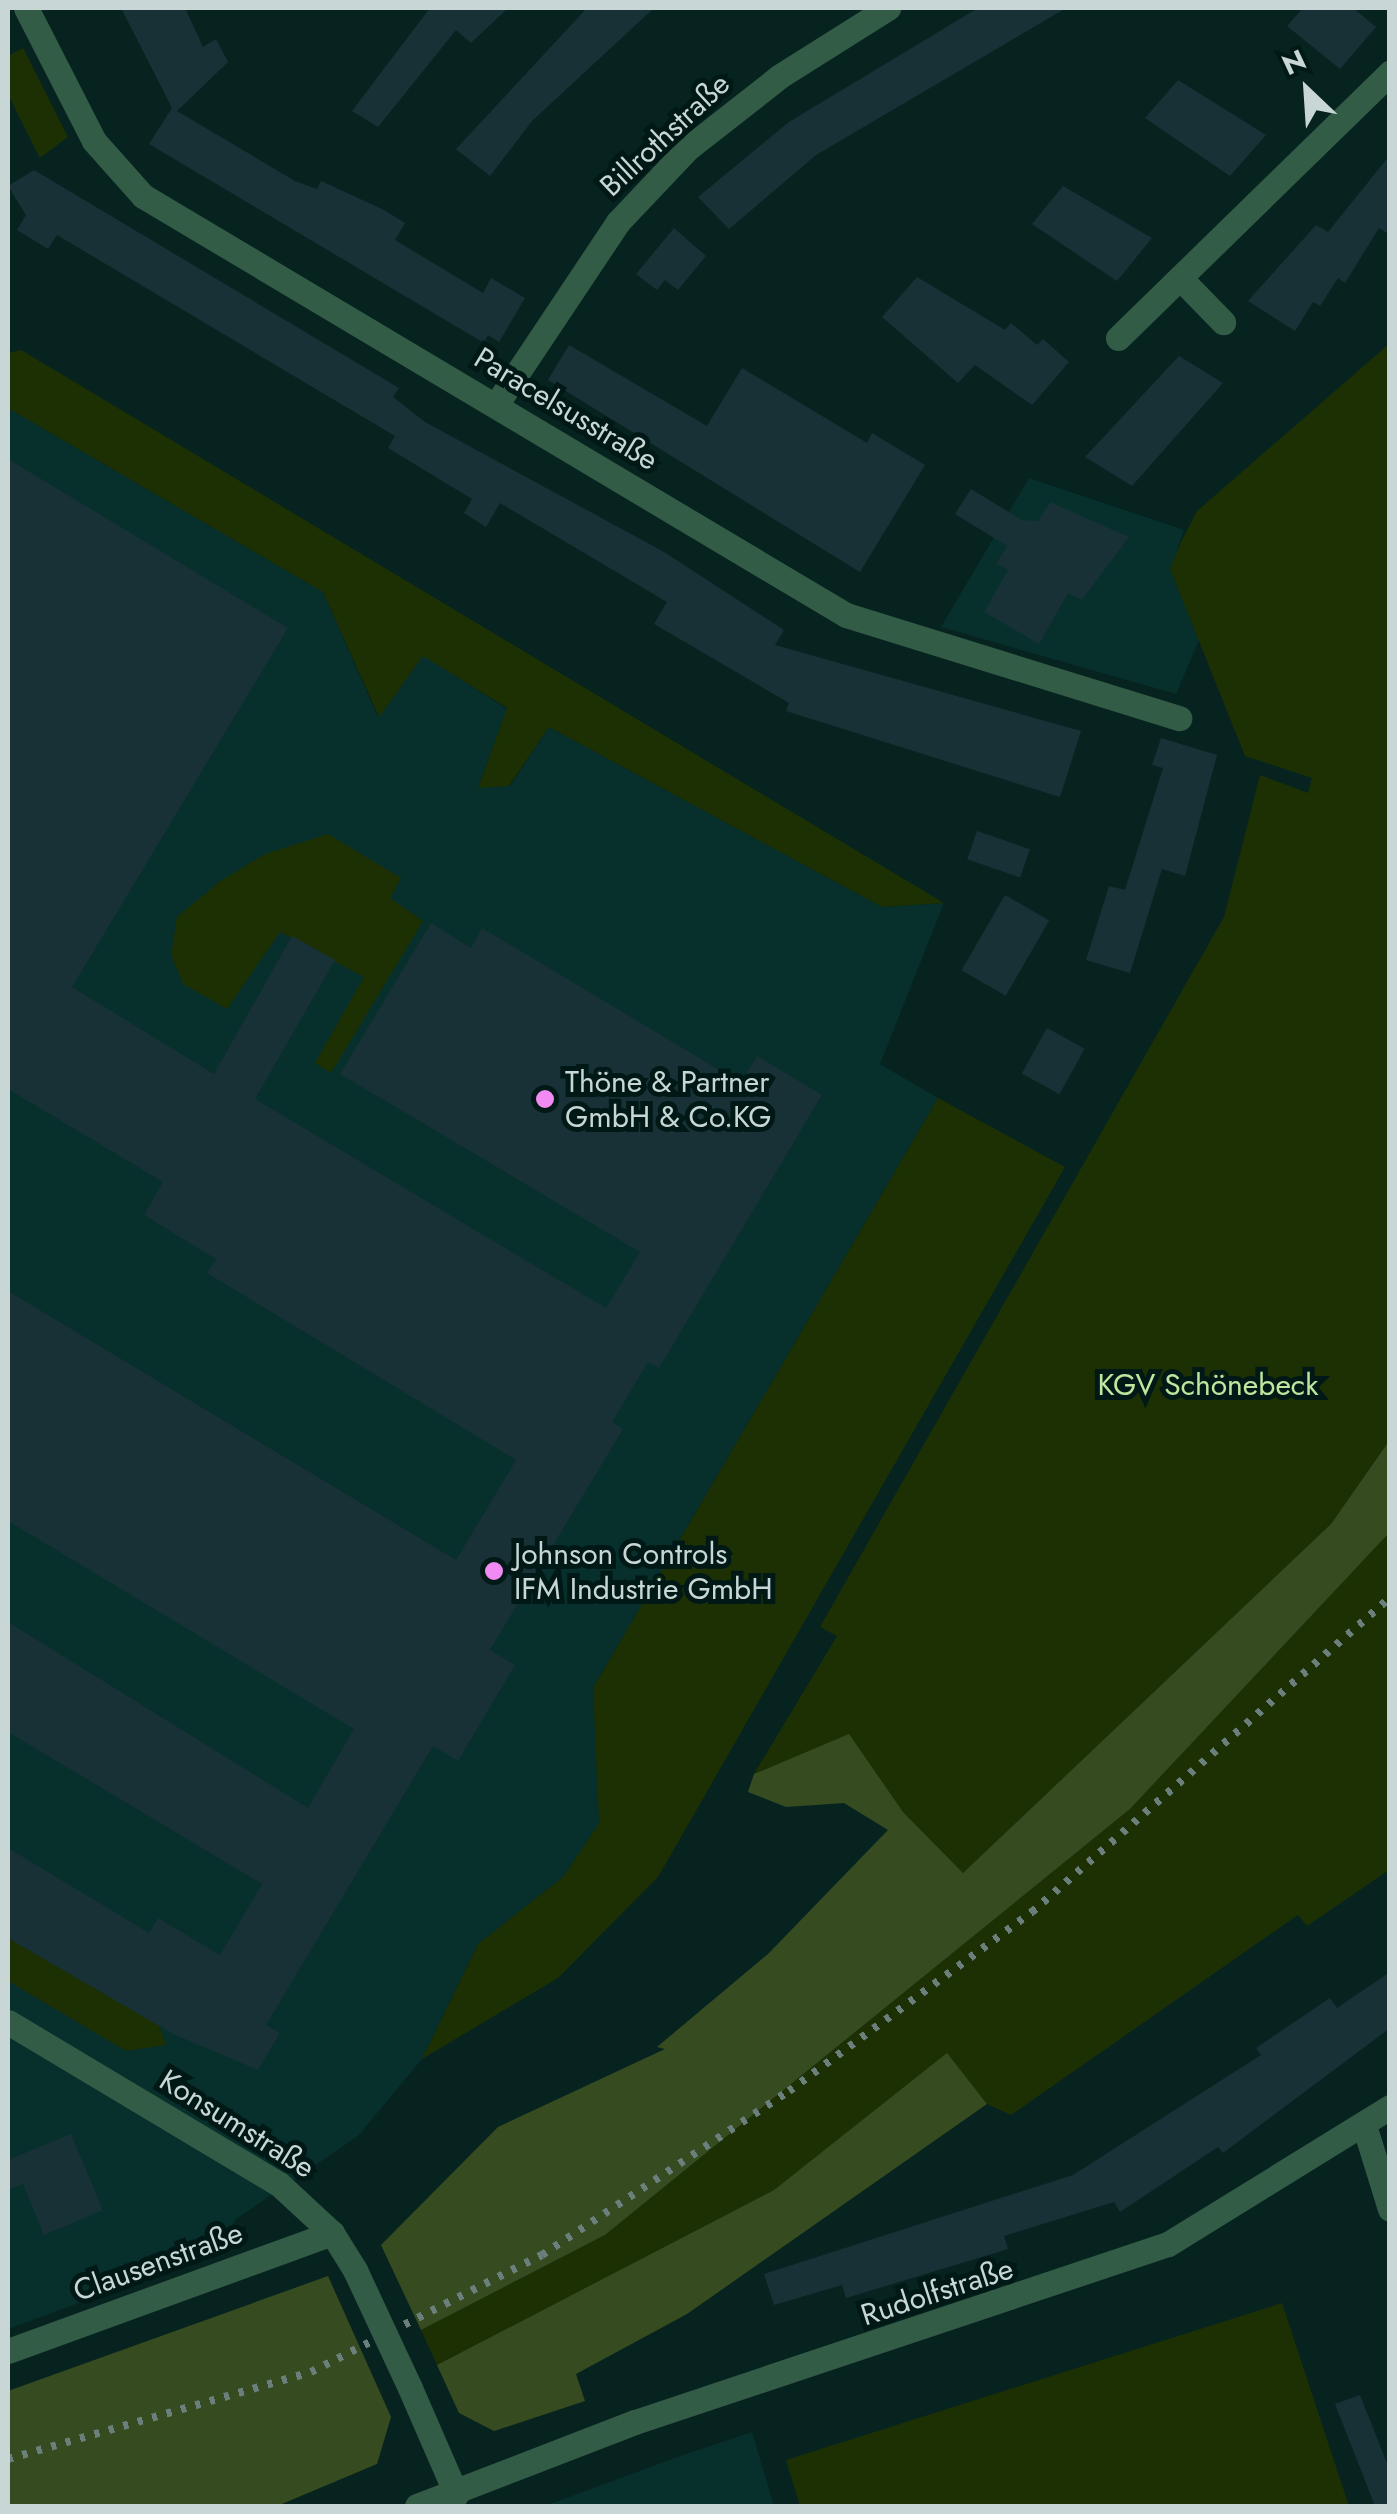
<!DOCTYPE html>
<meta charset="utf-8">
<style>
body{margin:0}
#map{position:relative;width:1397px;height:2514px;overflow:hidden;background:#072320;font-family:Jost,sans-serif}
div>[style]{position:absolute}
.built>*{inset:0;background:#072f2c}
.green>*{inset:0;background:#1c3004}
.forest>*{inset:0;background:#364c20}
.building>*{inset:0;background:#173137;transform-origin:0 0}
.minor>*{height:25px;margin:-12.5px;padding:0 12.5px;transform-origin:12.5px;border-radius:12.5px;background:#325c45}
.rail>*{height:8px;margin-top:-4px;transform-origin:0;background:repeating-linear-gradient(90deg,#6b807d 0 5px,transparent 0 15px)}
.minor-bridge>*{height:25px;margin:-12.5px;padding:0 12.5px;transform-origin:12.5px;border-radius:12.5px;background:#325c45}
.dots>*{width:28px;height:28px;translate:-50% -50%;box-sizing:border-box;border:5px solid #001917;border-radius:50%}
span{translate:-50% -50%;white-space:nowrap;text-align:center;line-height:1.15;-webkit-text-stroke:10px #001917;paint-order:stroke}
.street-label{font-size:30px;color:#c8d7d5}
.poi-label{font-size:30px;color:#c8d7d5}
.left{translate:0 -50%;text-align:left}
.park-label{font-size:30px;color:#bfe69e}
.frame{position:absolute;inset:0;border:10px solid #c8d7d5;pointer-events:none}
.north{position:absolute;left:1257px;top:40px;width:100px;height:100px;-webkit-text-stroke:8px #001917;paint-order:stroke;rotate:335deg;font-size:28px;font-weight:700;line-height:40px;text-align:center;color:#c8d7d5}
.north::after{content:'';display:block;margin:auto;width:35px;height:45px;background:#c8d7d5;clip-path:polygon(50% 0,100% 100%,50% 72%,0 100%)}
</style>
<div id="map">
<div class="built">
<i style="clip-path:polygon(8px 408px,323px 592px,378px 717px,423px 655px,507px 709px,478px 787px,510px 786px,549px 727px,882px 907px,944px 903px,880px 1064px,938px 1098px,593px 1688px,600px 1822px,563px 1877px,478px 1944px,422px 2059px,358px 2136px,236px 2219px,215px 2253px,8px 2329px)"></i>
<i style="clip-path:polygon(1029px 478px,1184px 530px,1174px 559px,1200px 638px,1176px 694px,941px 627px)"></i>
<i style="clip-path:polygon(752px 2432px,774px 2506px,545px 2506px,680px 2456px)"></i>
</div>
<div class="green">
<i style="clip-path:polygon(23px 48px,68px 137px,40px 158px,8px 94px,8px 56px)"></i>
<i style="clip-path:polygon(1389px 344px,1389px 1441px,1331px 1524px,963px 1873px,903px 1812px,849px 1735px,754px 1774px,837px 1636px,820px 1627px,1224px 917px,1260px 775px,1308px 793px,1312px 778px,1245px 756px,1170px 569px,1181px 542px,1197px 511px)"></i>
<i style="clip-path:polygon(21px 350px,944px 903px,882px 907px,549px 727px,509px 786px,478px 788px,507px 708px,423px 656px,379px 717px,323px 592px,8px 408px,8px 353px)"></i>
<i style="clip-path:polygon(328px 834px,401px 878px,390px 898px,423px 921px,331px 1073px,315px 1063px,364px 977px,280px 932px,227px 1009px,183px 984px,171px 955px,177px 917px,219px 882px,265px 854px)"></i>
<i style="clip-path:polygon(938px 1098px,1065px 1167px,658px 1877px,558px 1978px,422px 2059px,478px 1944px,563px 1877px,599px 1823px,593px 1688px)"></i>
<i style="clip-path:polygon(1389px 1533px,1389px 1870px,1307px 1926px,1298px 1915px,1011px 2115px,987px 2104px,947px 2054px,774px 2190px,437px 2365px,421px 2330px,605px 2235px,1130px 1809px)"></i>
<i style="clip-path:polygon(8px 1938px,159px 2025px,166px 2045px,126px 2051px,8px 1981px)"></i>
<i style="clip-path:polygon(1282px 2303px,1349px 2506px,800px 2506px,786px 2460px)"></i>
</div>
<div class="forest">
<i style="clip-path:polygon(1389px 1441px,1389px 1533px,1130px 1809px,605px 2235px,421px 2330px,381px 2245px,498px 2127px,665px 2049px,657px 2047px,768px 1954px,888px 1830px,844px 1803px,786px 1807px,748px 1792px,754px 1774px,849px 1734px,903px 1812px,963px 1873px,1331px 1524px)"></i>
<i style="clip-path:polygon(947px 2053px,987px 2104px,687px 2314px,576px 2374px,585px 2401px,494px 2431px,459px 2413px,437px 2365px,774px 2190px)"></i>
<i style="clip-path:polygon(328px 2276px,391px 2417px,377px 2464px,277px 2506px,8px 2506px,8px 2391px)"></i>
</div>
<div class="building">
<i style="clip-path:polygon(121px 8px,185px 8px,203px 47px,216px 39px,228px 62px,177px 111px,295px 181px,317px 189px,321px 181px,384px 210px,405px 223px,395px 240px,483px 293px,491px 278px,525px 298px,499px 342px,488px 335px,484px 343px,149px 144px,172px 108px)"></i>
<i style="clip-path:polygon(430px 8px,508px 8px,471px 43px,456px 30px,378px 127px,352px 111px)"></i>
<i style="clip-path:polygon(587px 8px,654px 8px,532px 121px,490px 176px,456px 149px)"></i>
<i style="clip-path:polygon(978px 8px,1066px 8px,816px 155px,729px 229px,698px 197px,789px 122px)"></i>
<i style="clip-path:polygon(1303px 8px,1353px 8px,1376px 27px,1340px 69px,1287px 26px)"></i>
<i style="clip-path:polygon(1178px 80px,1266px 135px,1230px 176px,1145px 118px)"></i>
<i style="clip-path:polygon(1390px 155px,1390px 235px,1379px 228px,1345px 283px,1338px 278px,1320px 306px,1313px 302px,1295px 331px,1248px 301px,1316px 225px,1328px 232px)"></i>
<i style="clip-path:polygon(34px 170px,399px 388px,393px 397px,425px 422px,664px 552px,784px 630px,775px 645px,1081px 731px,1060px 797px,786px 711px,789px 703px,654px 624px,667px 602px,500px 503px,486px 527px,464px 513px,472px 499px,388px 448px,395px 436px,57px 235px,48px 249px,17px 230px,26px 215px,8px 186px)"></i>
<i style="clip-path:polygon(1063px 186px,1152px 238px,1117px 281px,1032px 224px)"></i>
<i style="clip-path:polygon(674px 228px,706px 256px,678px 290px,665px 280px,657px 290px,636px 274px)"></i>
<i style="clip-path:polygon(917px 277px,1005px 330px,1011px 323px,1037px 345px,1043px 339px,1069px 362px,1032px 405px,975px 365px,958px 383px,882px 317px)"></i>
<i style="clip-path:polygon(569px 345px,707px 426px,742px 368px,867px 443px,872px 433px,925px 465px,860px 572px,548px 380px)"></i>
<i style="clip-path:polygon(1179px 356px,1223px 383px,1132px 486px,1085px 457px)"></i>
<i style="clip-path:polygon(8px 459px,288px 628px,72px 987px,214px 1074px,292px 936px,335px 960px,255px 1099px,606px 1308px,640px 1252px,340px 1074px,431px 923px,471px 948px,482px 928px,741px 1083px,757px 1056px,822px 1095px,659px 1368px,648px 1362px,612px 1422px,623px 1429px,490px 1650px,515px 1665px,458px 1761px,433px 1746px,266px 2025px,280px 2033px,258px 2070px,173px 2034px,8px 1938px,8px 1848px,149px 1933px,158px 1918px,220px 1955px,262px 1884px,8px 1732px,8px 1622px,308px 1808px,354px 1729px,8px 1521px,8px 1291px,456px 1560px,516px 1460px,207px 1273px,216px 1259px,144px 1215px,163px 1182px,8px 1089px)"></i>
<i style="clip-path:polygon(971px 489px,1022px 520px,1038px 521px,1050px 502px,1129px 537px,1082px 600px,1068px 593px,1039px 644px,984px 612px,1008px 570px,996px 564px,1007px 546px,955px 514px)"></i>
<i style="clip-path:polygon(1161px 738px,1217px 755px,1185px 876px,1162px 869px,1130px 973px,1086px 960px,1109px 886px,1125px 890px,1163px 768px,1152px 765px)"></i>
<i style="left:977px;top:831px;width:56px;height:30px;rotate:19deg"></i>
<i style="left:1005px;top:895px;width:51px;height:87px;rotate:30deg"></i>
<i style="left:1047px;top:1028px;width:43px;height:52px;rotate:29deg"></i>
<i style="clip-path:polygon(1390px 1972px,1390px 2028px,1223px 2153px,1218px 2147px,1120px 2212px,1114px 2202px,1004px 2236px,1008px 2249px,846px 2298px,842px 2285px,774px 2305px,764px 2274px,1073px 2175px,1261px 2055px,1256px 2048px,1330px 1998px,1337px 2008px)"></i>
<i style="clip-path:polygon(71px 2134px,103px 2210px,44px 2235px,23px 2184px,8px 2190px,8px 2160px)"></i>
<i style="clip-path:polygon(1360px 2395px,1390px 2471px,1390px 2506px,1375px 2506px,1335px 2404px)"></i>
</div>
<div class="minor">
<i style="left:26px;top:8px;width:149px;rotate:62.9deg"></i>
<i style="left:94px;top:141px;width:74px;rotate:48.3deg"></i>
<i style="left:143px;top:196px;width:818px;rotate:30.8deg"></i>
<i style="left:846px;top:615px;width:349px;rotate:17.2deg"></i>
<i style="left:1182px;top:280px;width:59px;rotate:45.7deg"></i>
<i style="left:1118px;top:338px;width:380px;rotate:-44.3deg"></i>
<i style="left:496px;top:405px;width:220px;rotate:-56.3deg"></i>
<i style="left:618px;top:222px;width:100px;rotate:-46.6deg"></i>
<i style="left:687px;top:149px;width:118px;rotate:-38.1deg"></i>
<i style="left:780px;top:76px;width:128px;rotate:-32.2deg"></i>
<i style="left:8px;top:2022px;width:316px;rotate:30.9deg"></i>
<i style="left:279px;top:2184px;width:72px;rotate:42.8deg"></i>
<i style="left:332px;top:2233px;width:44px;rotate:58.1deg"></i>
<i style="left:1364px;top:2125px;width:88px;rotate:72.8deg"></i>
<i style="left:8px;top:2351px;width:345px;rotate:-20deg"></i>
<i style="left:410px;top:2388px;width:116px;rotate:66.5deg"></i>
<i style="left:417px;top:2506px;width:234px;rotate:-21.1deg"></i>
<i style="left:635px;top:2422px;width:562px;rotate:-18.47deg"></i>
<i style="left:1168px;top:2244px;width:261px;rotate:-31.7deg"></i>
</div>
<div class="rail">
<i style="left:8px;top:2459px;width:315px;rotate:-16deg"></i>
<i style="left:311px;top:2372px;width:259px;rotate:-26.9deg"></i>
<i style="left:542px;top:2255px;width:296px;rotate:-33.6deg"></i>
<i style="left:789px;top:2091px;width:302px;rotate:-36.4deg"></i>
<i style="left:1032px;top:1912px;width:477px;rotate:-41.3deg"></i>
</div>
<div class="minor-bridge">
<i style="left:355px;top:2270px;width:130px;rotate:65deg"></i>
</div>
<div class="dots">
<i style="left:545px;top:1099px;background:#f28af3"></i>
<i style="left:494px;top:1571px;background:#f28af3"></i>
</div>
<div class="street-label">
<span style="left:665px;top:135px;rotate:-43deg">Billrothstraße</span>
<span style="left:566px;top:409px;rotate:31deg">Paracelsusstraße</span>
<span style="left:237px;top:2124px;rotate:32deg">Konsumstraße</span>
<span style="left:158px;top:2262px;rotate:-20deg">Clausenstraße</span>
<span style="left:937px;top:2292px;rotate:-18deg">Rudolfstraße</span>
</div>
<div class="poi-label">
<span class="left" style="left:565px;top:1099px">Thöne &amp; Partner<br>GmbH &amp; Co.KG</span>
<span class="left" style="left:514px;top:1571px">Johnson Controls<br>IFM Industrie GmbH</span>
</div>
<div class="park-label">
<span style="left:1208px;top:1385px">KGV Schönebeck</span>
</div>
<div class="frame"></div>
<div class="north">N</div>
</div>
